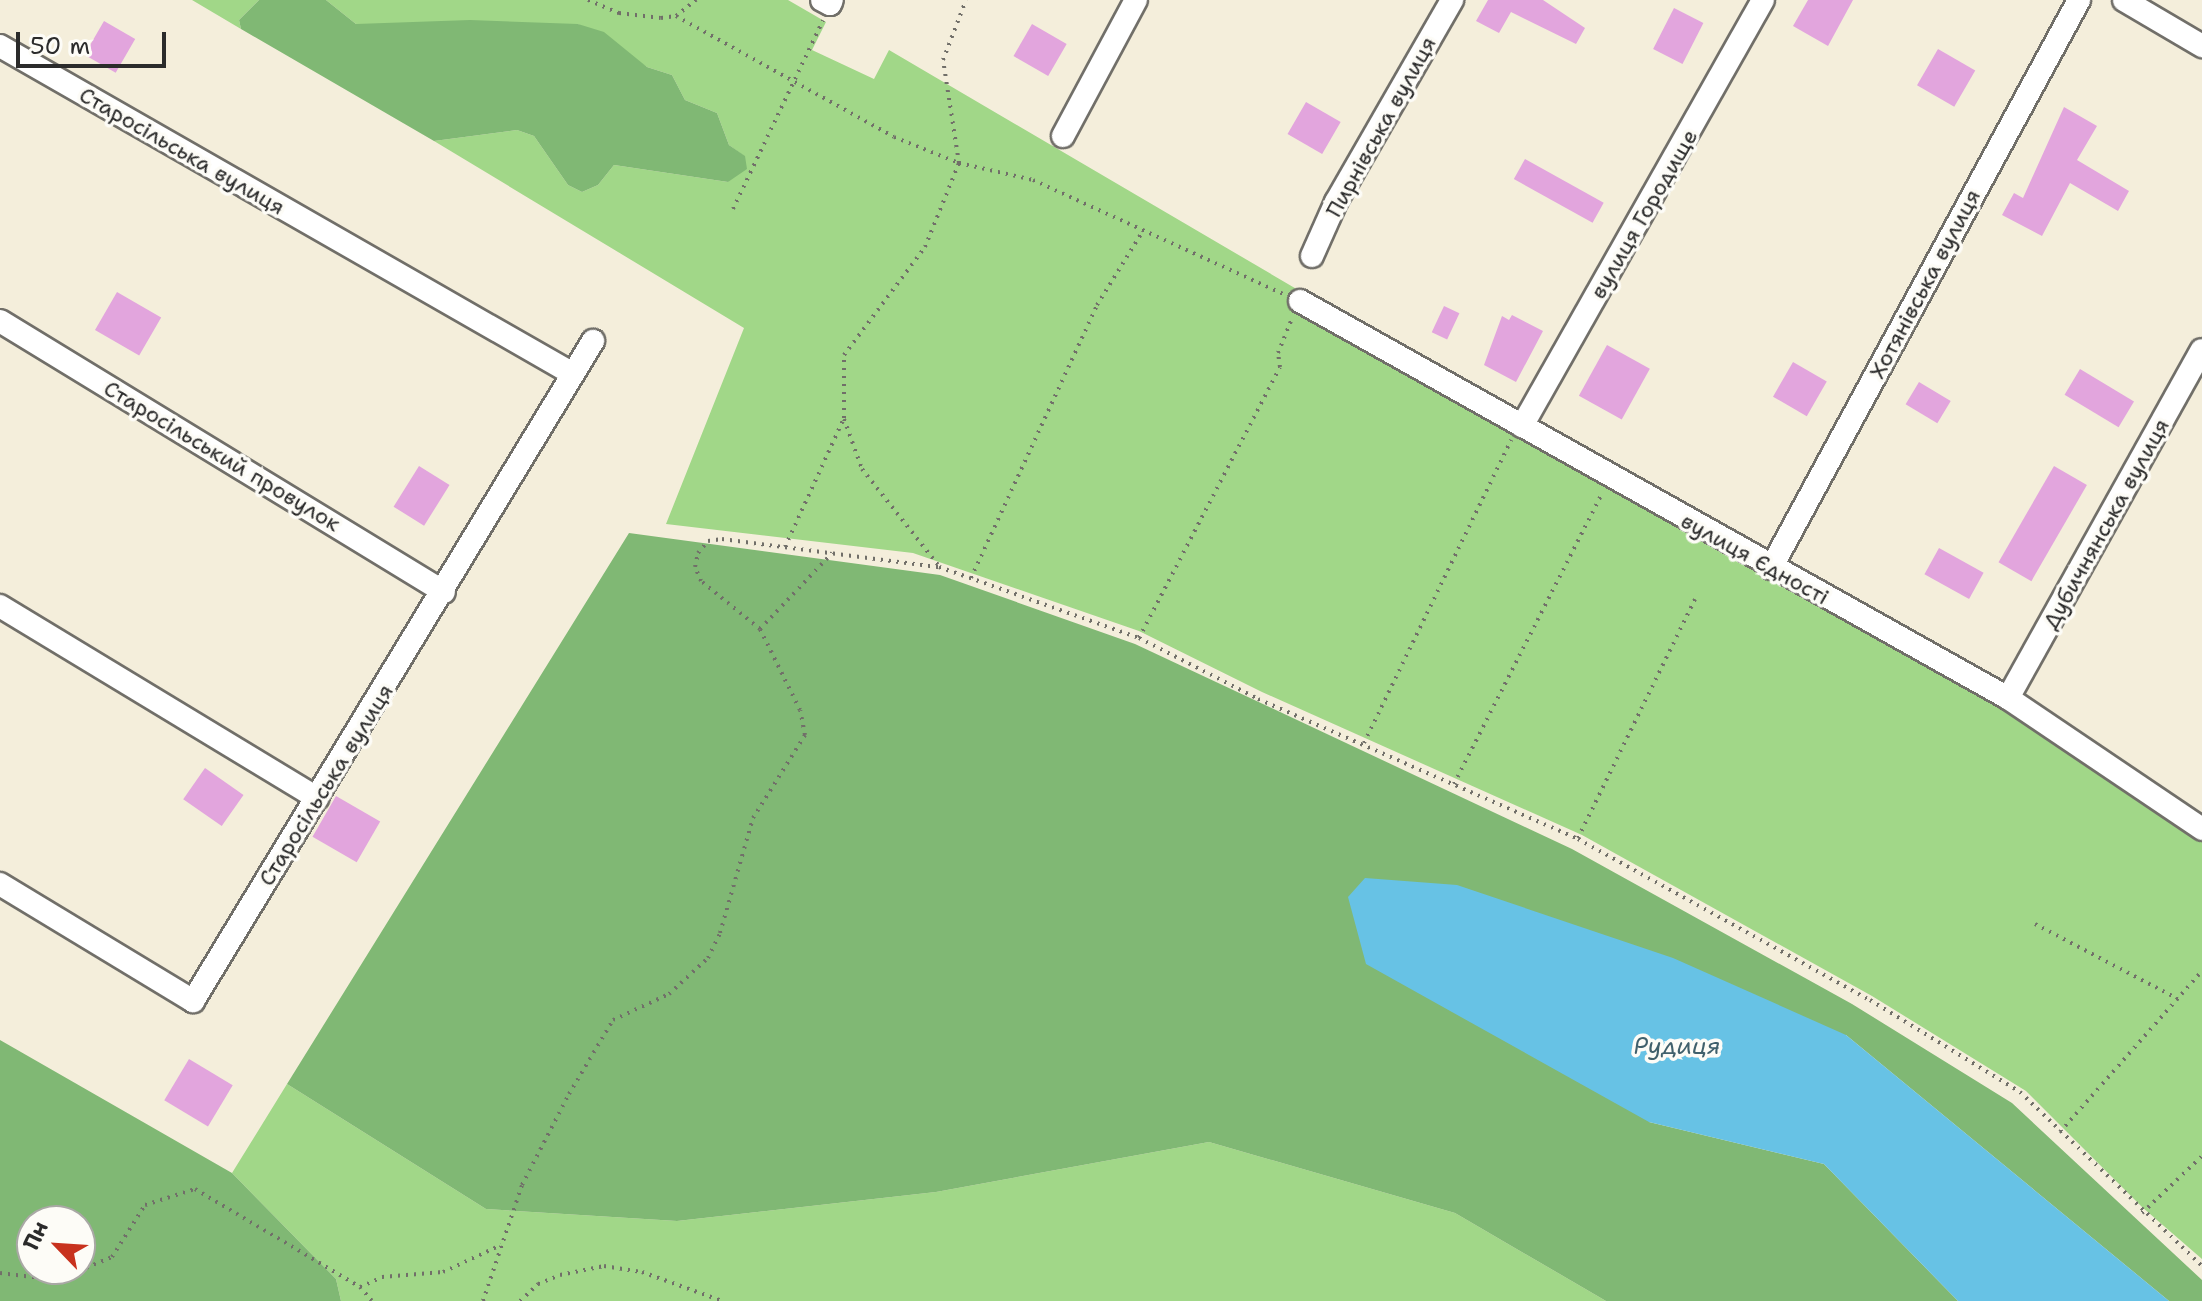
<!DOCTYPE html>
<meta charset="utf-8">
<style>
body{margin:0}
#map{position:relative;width:2202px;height:1301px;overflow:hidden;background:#f4eedb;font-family:"Shantell Sans",sans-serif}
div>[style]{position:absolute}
.green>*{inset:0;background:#a1d788}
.forest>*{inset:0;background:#80b874}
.water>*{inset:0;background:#67c2e5}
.building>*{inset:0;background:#e2a5dd;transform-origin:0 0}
.path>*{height:4px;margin-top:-2px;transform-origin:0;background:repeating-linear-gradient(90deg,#716f69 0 2px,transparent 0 8px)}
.roads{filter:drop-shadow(2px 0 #716f69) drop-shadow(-2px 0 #716f69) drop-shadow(0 2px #716f69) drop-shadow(0 -2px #716f69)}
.minor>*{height:22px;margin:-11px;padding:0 11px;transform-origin:11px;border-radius:11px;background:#fff}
span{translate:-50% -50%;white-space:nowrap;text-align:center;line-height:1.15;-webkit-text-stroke:7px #fdfcf7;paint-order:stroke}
.street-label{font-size:22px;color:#2b2b2b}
.water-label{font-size:24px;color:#40606c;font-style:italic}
.north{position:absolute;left:16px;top:1205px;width:80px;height:80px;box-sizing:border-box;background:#fdfcf7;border:2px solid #a9a8a5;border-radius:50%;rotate:295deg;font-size:22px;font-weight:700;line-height:32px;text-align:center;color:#2b2b2b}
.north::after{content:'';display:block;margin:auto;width:28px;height:36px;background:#c8321e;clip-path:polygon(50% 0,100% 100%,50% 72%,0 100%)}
.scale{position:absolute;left:16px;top:32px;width:150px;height:36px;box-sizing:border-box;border:4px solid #2b2b2b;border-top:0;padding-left:10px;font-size:24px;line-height:28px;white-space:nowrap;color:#2b2b2b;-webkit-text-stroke:6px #fdfcf7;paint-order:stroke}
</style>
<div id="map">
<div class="green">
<i style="clip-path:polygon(192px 0,259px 0,239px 20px,241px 29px)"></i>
<i style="clip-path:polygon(326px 0,788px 0,826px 22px,812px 50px,874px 79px,889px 50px,1984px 692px,2202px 841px,2202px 1259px,2142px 1207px,2026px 1091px,1872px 996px,1582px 835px,1262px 692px,1139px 631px,913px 553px,666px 524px,744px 328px,434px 141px,517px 130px,534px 136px,568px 185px,582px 192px,598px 185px,614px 165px,728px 182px,744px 156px,729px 145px,717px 113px,685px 100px,672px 75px,647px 67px,578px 24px,356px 24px)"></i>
<i style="clip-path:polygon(287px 1084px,486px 1209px,677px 1221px,936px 1192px,1209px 1142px,1455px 1213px,1606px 1301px,341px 1301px,336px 1279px,232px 1173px)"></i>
</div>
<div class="forest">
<i style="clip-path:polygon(259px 0,326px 0,356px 24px,470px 20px,578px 24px,604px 32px,647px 67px,672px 75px,685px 100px,717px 113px,729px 145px,745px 156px,747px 169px,728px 182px,614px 165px,598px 185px,582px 192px,568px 185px,534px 136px,517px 130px,434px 141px,241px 29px,239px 20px)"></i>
<i style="clip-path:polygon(629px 533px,940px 575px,1135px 644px,1572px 849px,1852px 1004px,2012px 1103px,2202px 1280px,2202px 1301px,2169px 1301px,1846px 1035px,1649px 1122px,1824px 1164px,1958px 1301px,1606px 1301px,1455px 1213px,1209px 1142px,936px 1192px,677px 1221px,486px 1209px,287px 1084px)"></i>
<i style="clip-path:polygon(evenodd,0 1040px,232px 1173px,336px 1279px,341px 1301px,0 1301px,0 1040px,32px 1221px,80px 1221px,80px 1269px,32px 1269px,32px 1221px)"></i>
</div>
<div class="water">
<i style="clip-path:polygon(1365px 878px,1457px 885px,1673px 958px,1846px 1035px,2169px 1301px,1958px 1301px,1824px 1164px,1649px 1122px,1366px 964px,1348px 897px)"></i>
</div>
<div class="building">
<i style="clip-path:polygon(1488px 0,1543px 0,1585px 28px,1576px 44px,1511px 12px,1499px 33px,1476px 21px)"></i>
<i style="clip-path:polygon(1808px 0,1853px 0,1828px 46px,1793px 26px)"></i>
<i style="left:1674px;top:8px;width:33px;height:46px;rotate:27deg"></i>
<i style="left:104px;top:21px;width:36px;height:39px;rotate:30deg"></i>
<i style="left:1032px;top:24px;width:40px;height:37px;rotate:30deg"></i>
<i style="left:1938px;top:49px;width:43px;height:42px;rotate:30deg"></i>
<i style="left:1306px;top:102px;width:40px;height:37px;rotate:30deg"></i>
<i style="clip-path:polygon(2064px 107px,2097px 126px,2077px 160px,2129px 191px,2118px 211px,2070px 183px,2042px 236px,2002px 215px,2014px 193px,2023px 198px)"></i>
<i style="left:1525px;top:159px;width:90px;height:23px;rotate:29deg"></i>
<i style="left:117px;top:292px;width:51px;height:44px;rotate:30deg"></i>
<i style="left:1444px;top:306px;width:17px;height:29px;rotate:25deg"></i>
<i style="clip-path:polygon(1512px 315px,1543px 331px,1516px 382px,1484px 365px,1502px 316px,1509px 320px)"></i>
<i style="left:1607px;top:345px;width:49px;height:58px;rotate:29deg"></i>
<i style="left:1793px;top:362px;width:39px;height:40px;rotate:30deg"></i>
<i style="left:2080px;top:369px;width:63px;height:30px;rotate:31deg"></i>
<i style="left:1919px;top:382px;width:37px;height:26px;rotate:31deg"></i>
<i style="left:419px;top:466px;width:36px;height:48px;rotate:32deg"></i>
<i style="left:2054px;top:466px;width:38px;height:111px;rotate:30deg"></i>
<i style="left:1939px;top:548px;width:51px;height:30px;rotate:29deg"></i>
<i style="left:205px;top:768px;width:47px;height:38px;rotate:35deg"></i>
<i style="left:336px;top:796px;width:51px;height:47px;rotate:30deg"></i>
<i style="left:189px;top:1059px;width:51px;height:48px;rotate:31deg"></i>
</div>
<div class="path">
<i style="left:588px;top:0;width:34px;rotate:23deg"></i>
<i style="left:619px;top:13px;width:42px;rotate:6.8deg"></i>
<i style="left:661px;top:18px;width:15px;rotate:-8deg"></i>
<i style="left:676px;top:16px;width:26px;rotate:-39deg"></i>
<i style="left:676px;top:16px;width:249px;rotate:29deg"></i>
<i style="left:894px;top:137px;width:70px;rotate:21.8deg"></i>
<i style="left:959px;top:163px;width:76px;rotate:12.9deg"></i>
<i style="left:1033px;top:180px;width:275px;rotate:24.5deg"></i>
<i style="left:733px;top:209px;width:209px;rotate:-64.5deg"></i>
<i style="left:844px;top:419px;width:53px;rotate:70.2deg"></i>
<i style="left:862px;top:469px;width:122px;rotate:51.6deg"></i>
<i style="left:785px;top:547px;width:142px;rotate:-65.4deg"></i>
<i style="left:844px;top:418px;width:63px;rotate:-90deg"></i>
<i style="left:844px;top:355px;width:135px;rotate:-53.1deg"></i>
<i style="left:925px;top:247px;width:91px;rotate:-68deg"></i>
<i style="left:959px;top:163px;width:104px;rotate:-98.8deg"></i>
<i style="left:943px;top:60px;width:64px;rotate:-69deg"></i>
<i style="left:971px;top:578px;width:301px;rotate:-65.2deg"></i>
<i style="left:1097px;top:305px;width:84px;rotate:-58.2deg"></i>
<i style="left:760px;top:629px;width:105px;rotate:-46.5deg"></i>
<i style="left:1139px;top:638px;width:305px;rotate:-62.5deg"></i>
<i style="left:1280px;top:367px;width:14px;rotate:-98deg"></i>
<i style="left:1278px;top:353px;width:37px;rotate:-68deg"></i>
<i style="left:1364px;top:743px;width:337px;rotate:-64.1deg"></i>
<i style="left:1454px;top:784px;width:326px;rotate:-63deg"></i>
<i style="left:1578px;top:838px;width:266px;rotate:-63.9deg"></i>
<i style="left:2035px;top:924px;width:161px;rotate:27.7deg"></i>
<i style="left:2060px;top:1132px;width:215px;rotate:-48.6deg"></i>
<i style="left:2142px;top:1213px;width:83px;rotate:-43.5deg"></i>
<i style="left:0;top:1273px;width:57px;rotate:7deg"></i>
<i style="left:57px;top:1280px;width:60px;rotate:-22.7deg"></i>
<i style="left:112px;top:1257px;width:62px;rotate:-57.6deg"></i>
<i style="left:145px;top:1205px;width:52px;rotate:-17.7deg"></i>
<i style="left:195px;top:1189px;width:192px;rotate:30.7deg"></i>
<i style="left:360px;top:1287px;width:18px;rotate:49deg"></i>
<i style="left:360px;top:1287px;width:24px;rotate:-24deg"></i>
<i style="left:382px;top:1277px;width:61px;rotate:-4.7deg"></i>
<i style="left:443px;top:1272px;width:64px;rotate:-25deg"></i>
<i style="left:483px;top:1301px;width:122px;rotate:-71.4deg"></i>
<i style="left:522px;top:1185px;width:102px;rotate:-62.7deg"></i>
<i style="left:569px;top:1094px;width:86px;rotate:-59.3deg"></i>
<i style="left:613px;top:1020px;width:62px;rotate:-24.9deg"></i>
<i style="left:669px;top:994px;width:53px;rotate:-42.7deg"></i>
<i style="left:708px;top:958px;width:28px;rotate:-64deg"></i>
<i style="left:720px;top:933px;width:120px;rotate:-74deg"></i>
<i style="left:753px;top:818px;width:98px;rotate:-57.9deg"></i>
<i style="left:805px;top:735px;width:25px;rotate:-101deg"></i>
<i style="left:800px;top:710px;width:90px;rotate:-116.3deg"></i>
<i style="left:760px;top:629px;width:76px;rotate:-140.9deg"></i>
<i style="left:701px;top:581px;width:15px;rotate:-113deg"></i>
<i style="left:695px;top:567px;width:14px;rotate:-78deg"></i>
<i style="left:698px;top:553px;width:16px;rotate:-50deg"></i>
<i style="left:708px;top:541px;width:14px;rotate:-8deg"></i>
<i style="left:722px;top:539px;width:219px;rotate:7.4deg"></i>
<i style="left:939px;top:567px;width:212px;rotate:19.5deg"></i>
<i style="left:1139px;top:638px;width:134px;rotate:27.1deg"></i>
<i style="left:1258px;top:699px;width:349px;rotate:23.6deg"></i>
<i style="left:1578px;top:839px;width:333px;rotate:28.9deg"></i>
<i style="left:1870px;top:1000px;width:176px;rotate:31.5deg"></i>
<i style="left:2020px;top:1092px;width:252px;rotate:43.7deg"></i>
<i style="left:520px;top:1301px;width:25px;rotate:-43deg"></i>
<i style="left:538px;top:1284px;width:24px;rotate:-22deg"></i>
<i style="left:560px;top:1275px;width:45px;rotate:-11.6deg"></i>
<i style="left:604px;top:1266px;width:38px;rotate:9deg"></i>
<i style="left:642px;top:1272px;width:85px;rotate:19.9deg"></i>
</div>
<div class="roads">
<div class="minor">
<i style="left:822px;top:0;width:9px;rotate:27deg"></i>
<i style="left:830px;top:4px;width:4px;rotate:-63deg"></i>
<i style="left:2124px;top:0;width:91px;rotate:30.5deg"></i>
<i style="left:0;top:46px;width:660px;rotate:29.79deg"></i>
<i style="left:1063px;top:136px;width:154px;rotate:-61.8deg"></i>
<i style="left:1312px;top:256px;width:59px;rotate:-66deg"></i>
<i style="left:1336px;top:202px;width:233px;rotate:-60.1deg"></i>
<i style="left:1300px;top:301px;width:812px;rotate:29.28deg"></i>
<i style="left:2008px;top:698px;width:234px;rotate:34deg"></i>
<i style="left:0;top:321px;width:520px;rotate:31.4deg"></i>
<i style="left:1522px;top:426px;width:489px;rotate:-60.5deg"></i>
<i style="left:1771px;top:568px;width:646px;rotate:-61.53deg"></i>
<i style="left:0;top:606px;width:371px;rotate:31.2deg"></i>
<i style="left:2008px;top:698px;width:398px;rotate:-60.9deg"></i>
<i style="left:0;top:884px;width:226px;rotate:31.2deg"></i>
<i style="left:193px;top:1001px;width:772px;rotate:-58.78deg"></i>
</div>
</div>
<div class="street-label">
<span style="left:1381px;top:127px;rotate:-61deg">Пирнівська вулиця</span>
<span style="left:182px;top:151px;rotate:30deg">Старосільська вулиця</span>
<span style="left:1644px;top:214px;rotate:-60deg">вулиця Городище</span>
<span style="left:1925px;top:284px;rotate:-62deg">Хотянівська вулиця</span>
<span style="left:222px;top:456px;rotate:31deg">Старосільський провулок</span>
<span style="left:2106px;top:524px;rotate:-61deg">Дубичнянська вулиця</span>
<span style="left:1755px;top:559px;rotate:29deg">вулиця Єдності</span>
<span style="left:326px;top:785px;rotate:-58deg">Старосільська вулиця</span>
</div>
<div class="water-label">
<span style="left:1677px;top:1047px">Рудиця</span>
</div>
<div class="north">Пн</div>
<div class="scale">50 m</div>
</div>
